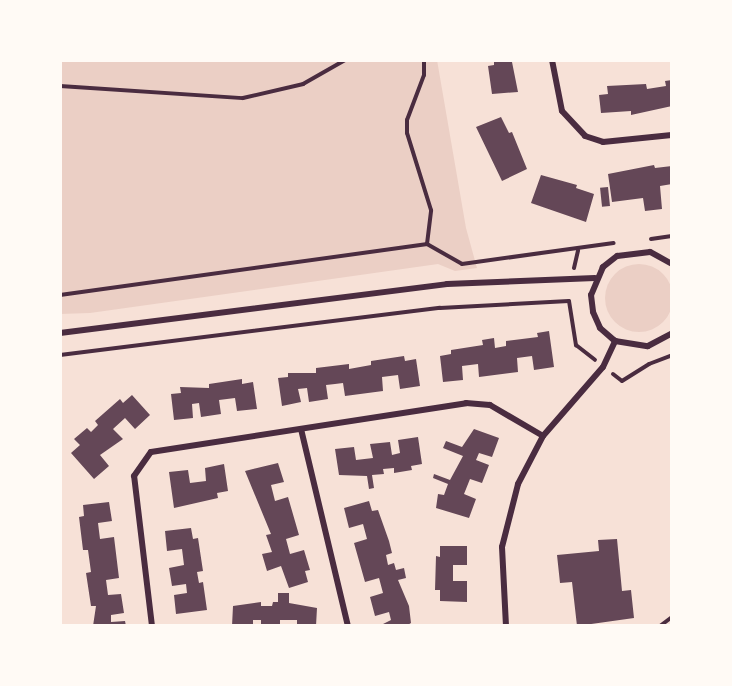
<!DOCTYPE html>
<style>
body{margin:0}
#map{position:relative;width:732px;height:686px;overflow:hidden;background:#f7e1d7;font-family:"Noto Sans",sans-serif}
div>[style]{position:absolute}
.green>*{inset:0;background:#ebcfc5}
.round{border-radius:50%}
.building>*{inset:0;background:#644757;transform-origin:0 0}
.path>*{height:4px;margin:-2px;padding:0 2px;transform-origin:2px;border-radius:2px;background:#4a2c40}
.minor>*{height:6px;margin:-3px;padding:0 3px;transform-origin:3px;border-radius:3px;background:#4a2c40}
span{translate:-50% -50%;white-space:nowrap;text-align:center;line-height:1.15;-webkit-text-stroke:5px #fffaf5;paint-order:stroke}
.frame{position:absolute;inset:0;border:62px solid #fffaf5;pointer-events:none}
</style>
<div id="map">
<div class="green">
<i style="clip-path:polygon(60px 60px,437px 60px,466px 228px,477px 268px,455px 271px,438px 264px,90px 313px,60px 314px)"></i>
<i class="round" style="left:605px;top:264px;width:68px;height:68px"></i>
</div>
<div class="building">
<i style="clip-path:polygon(494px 60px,512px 62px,518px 92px,492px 94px,488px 66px,494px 65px)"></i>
<i style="clip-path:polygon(672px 80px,672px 106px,631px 115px,631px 111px,601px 113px,599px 95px,608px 94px,607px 86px,646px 84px,647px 89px,666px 86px,665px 81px)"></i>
<i style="clip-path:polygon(501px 117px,509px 133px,512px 132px,527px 169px,502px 181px,476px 127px)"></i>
<i style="clip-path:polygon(654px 165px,655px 168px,672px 166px,672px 184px,660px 186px,662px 209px,645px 211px,643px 198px,612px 202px,608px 174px)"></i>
<i style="clip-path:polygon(541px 175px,577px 185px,576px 188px,594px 194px,586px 222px,531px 203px)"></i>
<i style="left:608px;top:187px;width:19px;height:8px;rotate:84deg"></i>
<i style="clip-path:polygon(549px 331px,554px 367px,534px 370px,532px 356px,517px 358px,518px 372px,479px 377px,478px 364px,462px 366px,463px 380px,443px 382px,440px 356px,451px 354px,451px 350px,483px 345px,482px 340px,494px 338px,495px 348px,506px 346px,506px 341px,538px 337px,537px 333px)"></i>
<i style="clip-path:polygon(404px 356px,405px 361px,416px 359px,420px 386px,400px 389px,398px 375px,382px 377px,383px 391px,345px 396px,343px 383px,335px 384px,326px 385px,328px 399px,309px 402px,307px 388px,298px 389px,301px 402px,282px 406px,278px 378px,288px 377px,288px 373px,316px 373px,316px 368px,349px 364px,349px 369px,371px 365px,371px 361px)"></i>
<i style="clip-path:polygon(242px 379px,242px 384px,253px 382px,257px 409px,237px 411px,235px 398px,219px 400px,221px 414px,201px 417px,199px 403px,192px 404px,193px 418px,174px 420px,171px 394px,181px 393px,180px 387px,209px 388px,209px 384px)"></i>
<i style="clip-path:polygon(132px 395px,150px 415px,135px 429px,125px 418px,113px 429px,123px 439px,100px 455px,109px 466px,94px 479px,71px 453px,80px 445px,74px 439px,87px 428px,91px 432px,98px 425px,95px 421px,120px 399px,123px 403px)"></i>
<i style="clip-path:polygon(474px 429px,499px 438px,492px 457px,479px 453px,476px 460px,489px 465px,482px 483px,470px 479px,464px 494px,476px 499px,469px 518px,436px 508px,438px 494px,444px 495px,448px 484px,433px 478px,434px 474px,450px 480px,463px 456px,443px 448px,446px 441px,462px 447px)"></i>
<i style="clip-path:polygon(418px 437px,422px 464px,411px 466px,412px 470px,394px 473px,394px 468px,383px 469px,384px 474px,372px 475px,374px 488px,369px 489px,367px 476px,339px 475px,335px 449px,354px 447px,356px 460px,373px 458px,370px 444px,390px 442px,392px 455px,400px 453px,398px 440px)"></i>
<i style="clip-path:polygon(278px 463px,284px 482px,271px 485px,275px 501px,288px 497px,299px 535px,286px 539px,290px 554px,304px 550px,310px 570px,305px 571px,308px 582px,289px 588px,281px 566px,267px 571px,262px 554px,272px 552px,266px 535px,271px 534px,245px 471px)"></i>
<i style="clip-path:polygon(224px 464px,228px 491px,217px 493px,218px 498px,174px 508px,169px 472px,188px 470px,190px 483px,206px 481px,205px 468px)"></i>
<i style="clip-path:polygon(369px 501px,372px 511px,378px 510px,389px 541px,392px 553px,386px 555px,388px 565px,394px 563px,396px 570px,404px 568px,406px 578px,398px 580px,409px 606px,411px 623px,406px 626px,379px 626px,391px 620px,389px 612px,375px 616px,370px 597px,383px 593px,379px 578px,365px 582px,354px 543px,367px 539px,363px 524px,349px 528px,344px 508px)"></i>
<i style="clip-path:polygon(109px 502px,112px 521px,98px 523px,100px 539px,114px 537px,119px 578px,106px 580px,108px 595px,121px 594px,124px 613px,111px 615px,111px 622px,125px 621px,126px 626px,93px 626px,96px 606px,91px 606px,86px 573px,91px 572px,88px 550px,83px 550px,79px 517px,84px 516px,83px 505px)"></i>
<i style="clip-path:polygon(191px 528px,193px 539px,198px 538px,203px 571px,197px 572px,199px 583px,203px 582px,207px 610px,176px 614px,174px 595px,187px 593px,186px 584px,172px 586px,169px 568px,184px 565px,182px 549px,167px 551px,165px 531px)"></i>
<i style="clip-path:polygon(617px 539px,622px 591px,631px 590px,634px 618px,577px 626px,572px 582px,560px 583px,557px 555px,599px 551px,598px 540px)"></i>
<i style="clip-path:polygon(440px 546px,467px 546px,467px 565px,453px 565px,453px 581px,467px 581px,467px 602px,440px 601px,440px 590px,435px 590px,436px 556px,440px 557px)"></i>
<i style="clip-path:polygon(278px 593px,289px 593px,289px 603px,317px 608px,316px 626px,297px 626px,297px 620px,280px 620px,280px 626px,261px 626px,261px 620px,253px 620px,253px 626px,232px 626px,233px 606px,261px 602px,261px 606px,272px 606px,273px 602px,278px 602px)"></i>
</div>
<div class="path">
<i style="left:60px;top:86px;width:183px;rotate:3.8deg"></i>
<i style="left:243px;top:98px;width:62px;rotate:-13.1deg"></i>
<i style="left:303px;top:84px;width:48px;rotate:-29.7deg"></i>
<i style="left:651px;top:239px;width:21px;rotate:-8deg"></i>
<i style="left:427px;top:244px;width:40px;rotate:29.7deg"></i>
<i style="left:462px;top:264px;width:153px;rotate:-7.9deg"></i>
<i style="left:574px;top:268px;width:18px;rotate:-77deg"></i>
<i style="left:60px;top:295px;width:371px;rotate:-7.9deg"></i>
<i style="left:427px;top:244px;width:34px;rotate:-83deg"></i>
<i style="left:431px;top:210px;width:81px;rotate:-107.3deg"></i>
<i style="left:407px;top:133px;width:13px;rotate:-90deg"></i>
<i style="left:407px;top:120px;width:48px;rotate:-69.3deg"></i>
<i style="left:424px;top:75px;width:15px;rotate:-90deg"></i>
<i style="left:60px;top:355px;width:383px;rotate:-7.1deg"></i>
<i style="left:440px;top:308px;width:129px;rotate:-3.1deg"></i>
<i style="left:569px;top:301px;width:45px;rotate:81deg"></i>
<i style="left:576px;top:345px;width:24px;rotate:38deg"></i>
<i style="left:613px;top:374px;width:11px;rotate:38deg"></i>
<i style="left:622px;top:381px;width:32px;rotate:-32deg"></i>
<i style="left:649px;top:364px;width:25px;rotate:-21deg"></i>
<i style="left:660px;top:626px;width:15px;rotate:-37deg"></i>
</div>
<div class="minor">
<i style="left:552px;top:60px;width:52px;rotate:78.9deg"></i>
<i style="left:562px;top:111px;width:34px;rotate:47deg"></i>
<i style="left:585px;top:136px;width:19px;rotate:18deg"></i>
<i style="left:603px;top:142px;width:69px;rotate:-5.8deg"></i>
<i style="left:672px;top:264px;width:25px;rotate:-151deg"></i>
<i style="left:650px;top:252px;width:33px;rotate:173deg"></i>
<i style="left:617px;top:256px;width:18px;rotate:142deg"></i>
<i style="left:603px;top:267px;width:30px;rotate:113deg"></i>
<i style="left:591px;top:295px;width:17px;rotate:83deg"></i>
<i style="left:593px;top:312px;width:17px;rotate:66deg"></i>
<i style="left:600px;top:328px;width:20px;rotate:41deg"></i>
<i style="left:615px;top:341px;width:33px;rotate:9deg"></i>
<i style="left:648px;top:346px;width:27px;rotate:-28deg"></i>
<i style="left:60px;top:333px;width:390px;rotate:-7.2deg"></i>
<i style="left:447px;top:284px;width:148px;rotate:-2.3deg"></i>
<i style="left:301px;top:429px;width:203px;rotate:76.6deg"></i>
<i style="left:152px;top:626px;width:151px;rotate:-96.8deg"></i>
<i style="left:134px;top:476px;width:29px;rotate:-55deg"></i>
<i style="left:151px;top:452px;width:319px;rotate:-8.8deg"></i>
<i style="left:466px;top:403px;width:24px;rotate:5deg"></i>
<i style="left:490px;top:405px;width:61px;rotate:30.3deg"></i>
<i style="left:506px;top:626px;width:79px;rotate:-92.9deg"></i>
<i style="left:502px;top:547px;width:65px;rotate:-75.7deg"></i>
<i style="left:518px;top:484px;width:54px;rotate:-62.5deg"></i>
<i style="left:543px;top:436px;width:91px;rotate:-49deg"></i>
<i style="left:603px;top:367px;width:29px;rotate:-65deg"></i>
</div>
<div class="frame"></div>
</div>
